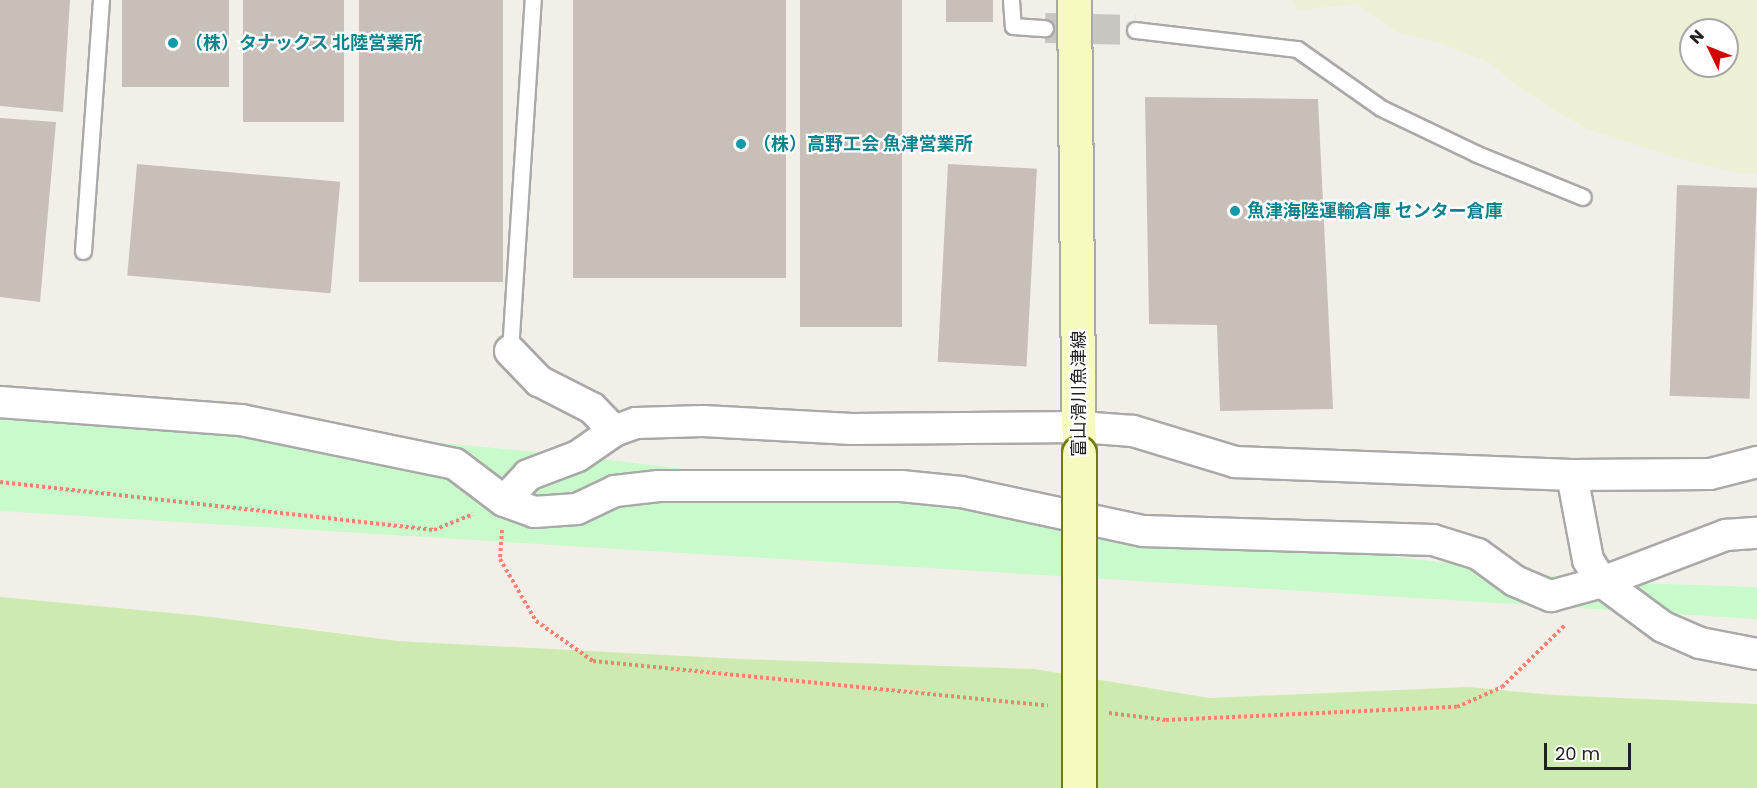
<!DOCTYPE html>
<meta charset="utf-8">
<style>
body{margin:0}
#map{position:relative;width:1757px;height:788px;overflow:hidden;background:#f2efe9;font-family:Poppins,"Noto Sans JP",sans-serif}
div>[style]{position:absolute}
.farmland>*{inset:0;background:#eef0d5}
.grass>*{inset:0;background:#cdebb0}
.park>*{inset:0;background:#c8facc}
.building>*{inset:0;background:#c7bfb8;transform-origin:0 0}
.street-tunnel>*{height:30px;margin-top:-15px;transform-origin:0;background:repeating-linear-gradient(90deg,#c8c6c1 0 30px,transparent 0 45px)}
.path>*{height:4px;margin-top:-2px;transform-origin:0;background:repeating-linear-gradient(90deg,#fa8072 0 3px,transparent 0 6px)}
.roads{filter:drop-shadow(2px 0 #a9a9a9) drop-shadow(-2px 0 #a9a9a9) drop-shadow(0 2px #a9a9a9) drop-shadow(0 -2px #a9a9a9)}
.lane>*{height:15px;margin:-7.5px;padding:0 7.5px;transform-origin:7.5px;border-radius:7.5px;background:#fff}
.street>*{height:30px;margin:-15px;padding:0 15px;transform-origin:15px;border-radius:15px;background:#fff}
.secondary>*{height:33px;margin:-16.5px;padding:0 16.5px;transform-origin:16.5px;border-radius:16.5px;background:#f7fabf}
.bridges{filter:drop-shadow(2px 0 #707d05) drop-shadow(-2px 0 #707d05) drop-shadow(0 2px #707d05) drop-shadow(0 -2px #707d05)}
.secondary-bridge>*{height:33px;margin:-16.5px;padding:0 16.5px;transform-origin:16.5px;border-radius:16.5px;background:#f7fabf}
.dots>*{width:16px;height:16px;translate:-50% -50%;box-sizing:border-box;border:3px solid #fff;border-radius:50%}
span{translate:-50% -50%;white-space:nowrap;text-align:center;line-height:1.15;-webkit-text-stroke:4.5px #fff;paint-order:stroke}
.culture-label{font-size:18px;color:#0d838f;font-weight:700}
.left{translate:0 -50%;text-align:left}
.street-label{font-size:18px;color:#222}
.north{position:absolute;left:1679px;top:18px;width:60px;height:60px;box-sizing:border-box;background:#fff;border:2px solid #a7a7a7;border-radius:50%;rotate:313deg;font-size:16px;font-weight:700;line-height:24px;text-align:center;color:#222}
.north::after{content:'';display:block;margin:auto;width:21px;height:27px;background:#d40000;clip-path:polygon(50% 0,100% 100%,50% 72%,0 100%)}
.scale{position:absolute;left:1544px;top:743px;width:87px;height:27px;box-sizing:border-box;border:3px solid #222;border-top:0;padding-left:8px;font-size:18px;line-height:21px;white-space:nowrap;color:#222;-webkit-text-stroke:4px #fff;paint-order:stroke}
</style>
<div id="map">
<div class="farmland">
<i style="clip-path:polygon(evenodd,1292px 0,1757px 0,1757px 173px,1737px 173px,1677px 158px,1585px 128px,1518px 87px,1490px 63px,1439px 43px,1397px 32px,1357px 4px,1298px 10px,1292px 0,1691px 30px,1727px 30px,1727px 66px,1691px 66px,1691px 30px)"></i>
</div>
<div class="grass">
<i style="clip-path:polygon(0 597px,203px 616px,397px 641px,741px 659px,1034px 669px,1209px 698px,1468px 687px,1553px 695px,1757px 704px,1757px 788px,0 788px)"></i>
</div>
<div class="park">
<i style="clip-path:polygon(0 401px,578px 456px,1602px 582px,1757px 587px,1757px 619px,0 511px)"></i>
</div>
<div class="building">
<i style="clip-path:polygon(0 0,70px 0,63px 112px,0 106px)"></i>
<i style="left:122px;top:0;width:107px;height:87px"></i>
<i style="left:243px;top:0;width:101px;height:122px"></i>
<i style="left:359px;top:0;width:144px;height:282px"></i>
<i style="left:573px;top:0;width:213px;height:278px"></i>
<i style="left:800px;top:0;width:102px;height:327px"></i>
<i style="left:946px;top:0;width:47px;height:22px"></i>
<i style="clip-path:polygon(1145px 97px,1318px 99px,1333px 409px,1220px 411px,1217px 325px,1149px 324px)"></i>
<i style="clip-path:polygon(0 118px,56px 122px,40px 302px,0 297px)"></i>
<i style="left:137px;top:164px;width:204px;height:112px;rotate:5deg"></i>
<i style="left:948px;top:164px;width:89px;height:198px;rotate:3deg"></i>
<i style="left:1677px;top:185px;width:80px;height:211px;rotate:2deg"></i>
</div>
<div class="street-tunnel">
<i style="left:1045px;top:28px;width:90px;rotate:1.3deg"></i>
</div>
<div class="path">
<i style="left:0;top:482px;width:437px;rotate:6.3deg"></i>
<i style="left:434px;top:530px;width:42px;rotate:-22.3deg"></i>
<i style="left:502px;top:530px;width:29px;rotate:94deg"></i>
<i style="left:500px;top:559px;width:72px;rotate:59.9deg"></i>
<i style="left:536px;top:621px;width:70px;rotate:35.1deg"></i>
<i style="left:593px;top:661px;width:457px;rotate:5.6deg"></i>
<i style="left:1109px;top:713px;width:57px;rotate:7deg"></i>
<i style="left:1166px;top:720px;width:291px;rotate:-2.6deg"></i>
<i style="left:1457px;top:707px;width:49px;rotate:-24deg"></i>
<i style="left:1502px;top:687px;width:90px;rotate:-44.5deg"></i>
</div>
<div class="roads">
<div class="lane">
<i style="left:1011px;top:0;width:26px;rotate:86deg"></i>
<i style="left:1013px;top:26px;width:32px;rotate:4deg"></i>
<i style="left:1135px;top:30px;width:163px;rotate:6.7deg"></i>
<i style="left:1297px;top:49px;width:103px;rotate:35.1deg"></i>
<i style="left:1381px;top:108px;width:106px;rotate:25.6deg"></i>
<i style="left:1477px;top:154px;width:114px;rotate:22.1deg"></i>
<i style="left:83px;top:251px;width:252px;rotate:-85.9deg"></i>
<i style="left:510px;top:351px;width:352px;rotate:-86.3deg"></i>
</div>
<div class="street">
<i style="left:510px;top:351px;width:42px;rotate:46deg"></i>
<i style="left:539px;top:381px;width:59px;rotate:27deg"></i>
<i style="left:592px;top:408px;width:32px;rotate:46deg"></i>
<i style="left:0;top:402px;width:242px;rotate:4.3deg"></i>
<i style="left:241px;top:420px;width:218px;rotate:11.6deg"></i>
<i style="left:455px;top:464px;width:61px;rotate:37.1deg"></i>
<i style="left:504px;top:501px;width:35px;rotate:-47deg"></i>
<i style="left:528px;top:475px;width:53px;rotate:-20.8deg"></i>
<i style="left:578px;top:456px;width:44px;rotate:-34.8deg"></i>
<i style="left:614px;top:431px;width:23px;rotate:-20deg"></i>
<i style="left:636px;top:423px;width:67px;rotate:-1.7deg"></i>
<i style="left:703px;top:421px;width:149px;rotate:3.1deg"></i>
<i style="left:852px;top:429px;width:228px;rotate:-0.5deg"></i>
<i style="left:1080px;top:427px;width:53px;rotate:4.3deg"></i>
<i style="left:1133px;top:431px;width:107px;rotate:16.9deg"></i>
<i style="left:1235px;top:462px;width:337px;rotate:2.2deg"></i>
<i style="left:1572px;top:475px;width:138px;rotate:-0.4deg"></i>
<i style="left:1710px;top:474px;width:49px;rotate:-14.3deg"></i>
<i style="left:1572px;top:475px;width:86px;rotate:79.3deg"></i>
<i style="left:1588px;top:560px;width:26px;rotate:58deg"></i>
<i style="left:1602px;top:582px;width:76px;rotate:36.4deg"></i>
<i style="left:1663px;top:627px;width:40px;rotate:23.4deg"></i>
<i style="left:1700px;top:643px;width:58px;rotate:10.9deg"></i>
<i style="left:504px;top:501px;width:32px;rotate:20deg"></i>
<i style="left:534px;top:512px;width:43px;rotate:-4deg"></i>
<i style="left:577px;top:509px;width:42px;rotate:-25.3deg"></i>
<i style="left:615px;top:491px;width:44px;rotate:-6.5deg"></i>
<i style="left:659px;top:486px;width:242px"></i>
<i style="left:901px;top:486px;width:60px;rotate:5.7deg"></i>
<i style="left:961px;top:492px;width:186px;rotate:12.1deg"></i>
<i style="left:1143px;top:531px;width:290px;rotate:1.8deg"></i>
<i style="left:1433px;top:540px;width:47px;rotate:17.3deg"></i>
<i style="left:1478px;top:554px;width:46px;rotate:36.1deg"></i>
<i style="left:1515px;top:581px;width:39px;rotate:23deg"></i>
<i style="left:1551px;top:596px;width:53px;rotate:-15.4deg"></i>
<i style="left:1602px;top:582px;width:133px;rotate:-20.8deg"></i>
<i style="left:1726px;top:535px;width:31px;rotate:-4deg"></i>
</div>
<div class="secondary">
<i style="left:1074px;top:0;width:453px;rotate:89.4deg"></i>
</div>
</div>
<div class="bridges">
<div class="secondary-bridge">
<i style="left:1079px;top:788px;width:335px;rotate:-90deg"></i>
</div>
</div>
<div class="dots">
<i style="left:173px;top:43px;background:#0f9aa8"></i>
<i style="left:741px;top:144px;background:#0f9aa8"></i>
<i style="left:1235px;top:211px;background:#0f9aa8"></i>
</div>
<div class="culture-label">
<span class="left" style="left:185px;top:43px">（株）タナックス 北陸営業所</span>
<span class="left" style="left:753px;top:144px">（株）高野工会 魚津営業所</span>
<span class="left" style="left:1247px;top:211px">魚津海陸運輸倉庫 センター倉庫</span>
</div>
<div class="street-label">
<span style="left:1079px;top:394px;rotate:-90deg">富山滑川魚津線</span>
</div>
<div class="north">N</div>
<div class="scale">20 m</div>
</div>
